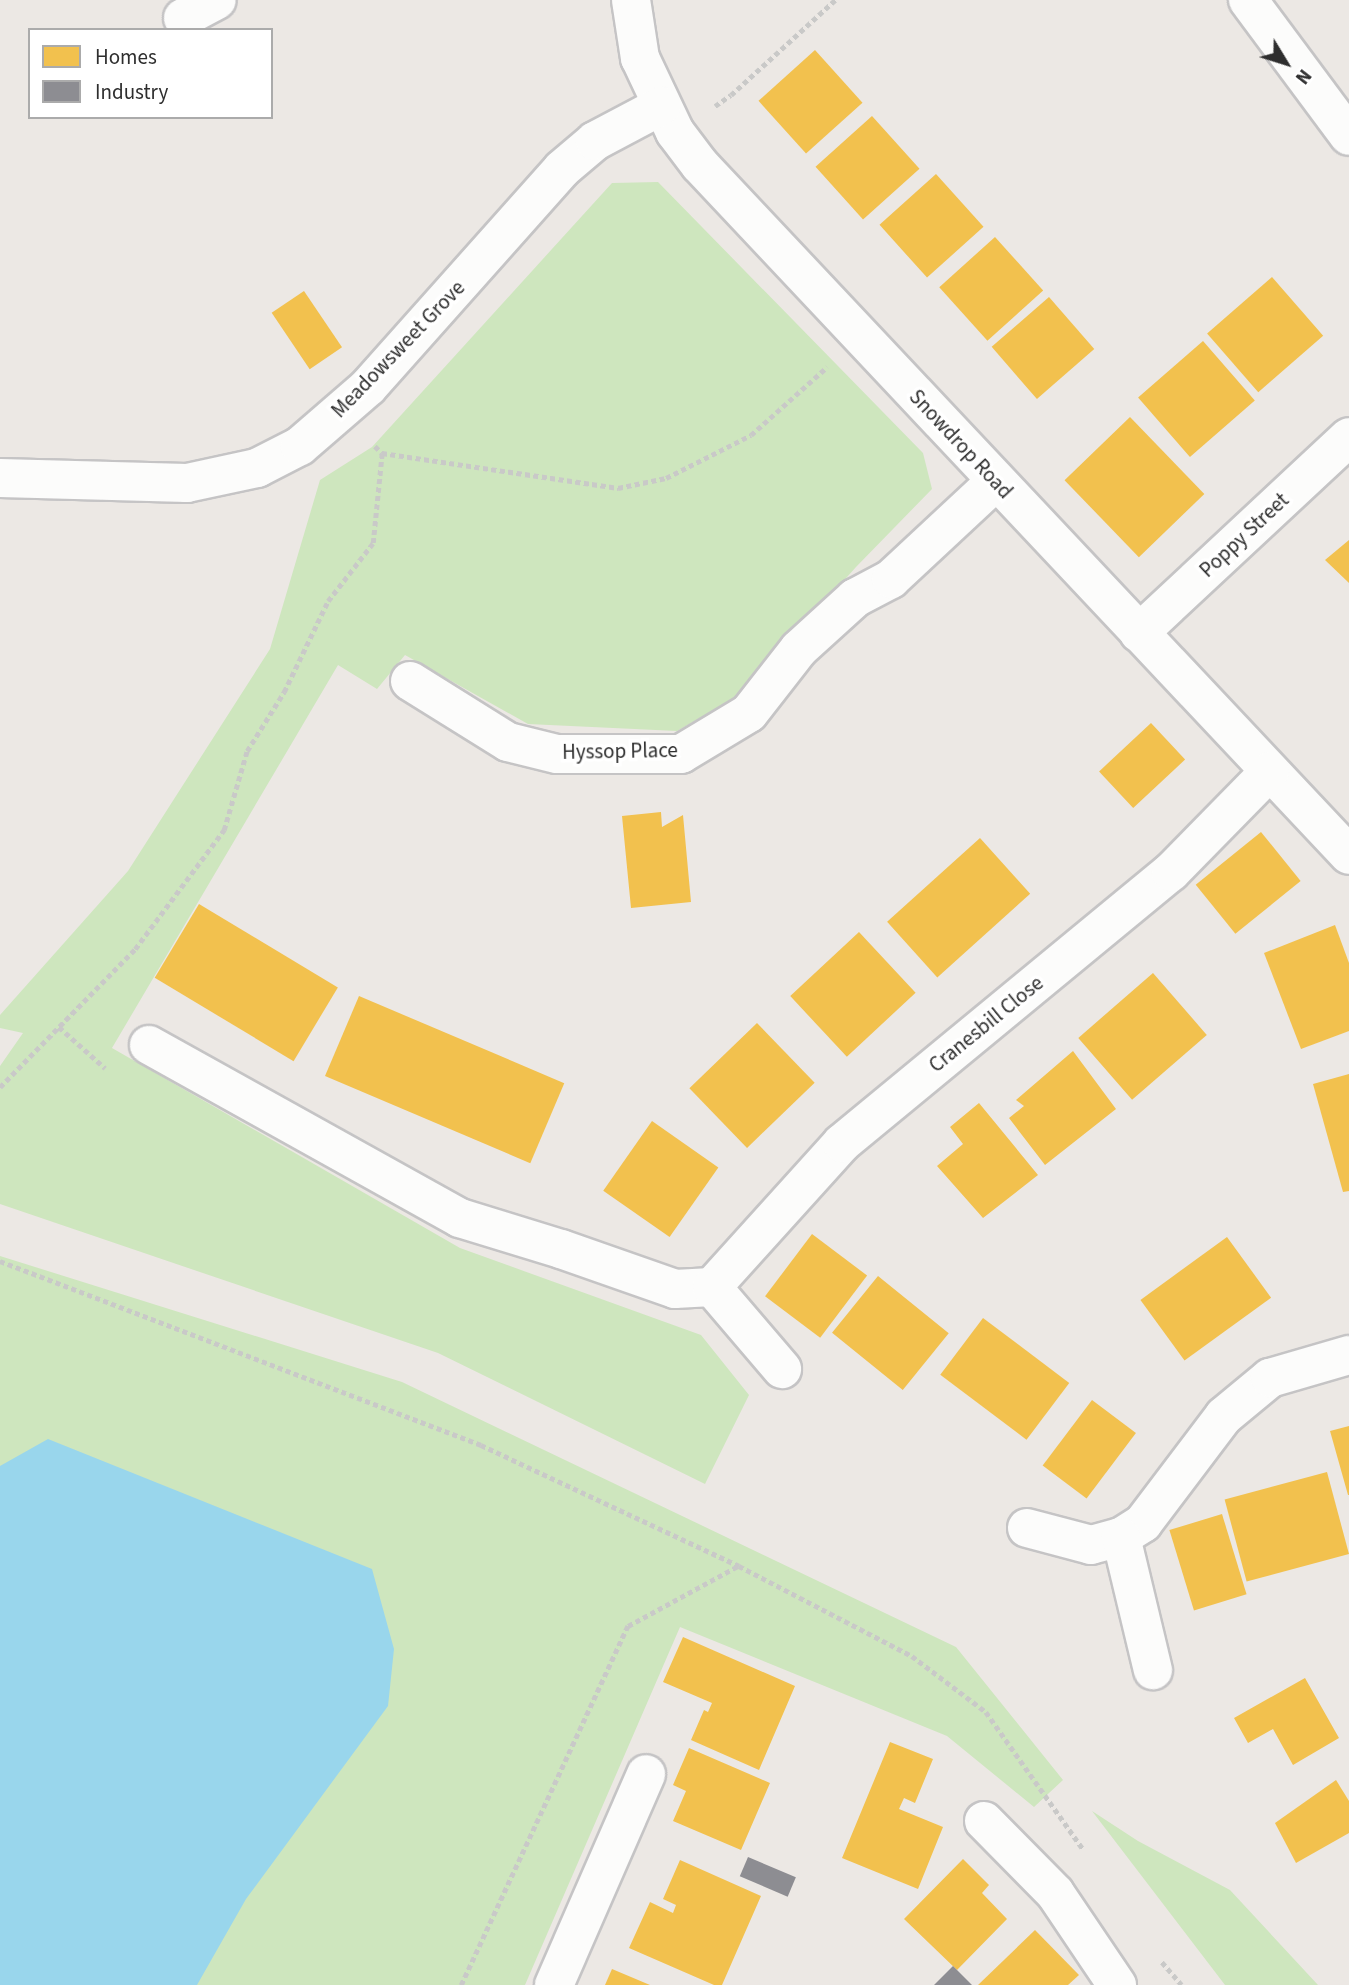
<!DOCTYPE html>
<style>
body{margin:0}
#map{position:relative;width:1349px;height:1985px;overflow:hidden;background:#ece8e4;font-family:"Source Sans 3",sans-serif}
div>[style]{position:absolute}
.green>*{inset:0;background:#cee6be}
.water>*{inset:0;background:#99d6ec}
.homes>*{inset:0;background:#f2c14e;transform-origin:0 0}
.industry>*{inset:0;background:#8d8d92;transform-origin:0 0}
.path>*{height:4.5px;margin-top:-2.25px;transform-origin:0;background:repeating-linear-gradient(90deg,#c9c9c8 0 5px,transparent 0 8.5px)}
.roads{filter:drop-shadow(2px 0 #c5c4c5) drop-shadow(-2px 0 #c5c4c5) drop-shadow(0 2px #c5c4c5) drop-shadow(0 -2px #c5c4c5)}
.minor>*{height:38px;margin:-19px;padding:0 19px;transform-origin:19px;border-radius:19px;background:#fcfcfb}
span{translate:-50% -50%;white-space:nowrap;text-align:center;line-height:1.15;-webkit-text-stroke:7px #fff;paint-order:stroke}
.street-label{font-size:21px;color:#2e2e2e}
.legend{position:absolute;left:28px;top:28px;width:245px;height:91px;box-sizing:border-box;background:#fff;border:2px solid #ababab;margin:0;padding:9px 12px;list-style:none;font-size:21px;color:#2e2e2e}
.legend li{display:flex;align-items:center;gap:14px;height:35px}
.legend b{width:35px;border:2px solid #ababab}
.north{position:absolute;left:1251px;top:28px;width:70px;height:70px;-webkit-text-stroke:5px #fff;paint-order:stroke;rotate:128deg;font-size:19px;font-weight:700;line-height:28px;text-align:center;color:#2e2e2e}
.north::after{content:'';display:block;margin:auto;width:24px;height:32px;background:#2e2e2e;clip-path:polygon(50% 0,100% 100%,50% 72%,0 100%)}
</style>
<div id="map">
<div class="green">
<i style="clip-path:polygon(658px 182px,923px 453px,932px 489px,856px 567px,742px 694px,677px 731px,528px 724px,405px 655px,377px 689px,338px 665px,112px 1048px,460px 1248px,701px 1335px,749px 1395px,705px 1484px,438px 1353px,0 1204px,0 1066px,23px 1033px,0 1028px,0 1015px,128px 871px,270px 649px,320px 480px,372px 447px,612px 183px)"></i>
<i style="clip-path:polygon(0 1256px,402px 1382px,956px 1647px,1063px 1780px,1034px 1807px,947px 1736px,680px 1627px,525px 1985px,0 1985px)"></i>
<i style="clip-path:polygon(1092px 1811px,1138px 1841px,1230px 1890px,1318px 1985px,1225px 1985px)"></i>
</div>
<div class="water">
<i style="clip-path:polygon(48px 1439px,372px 1569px,394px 1649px,388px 1706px,246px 1899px,197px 1985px,0 1985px,0 1466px)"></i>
</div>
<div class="homes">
<i style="left:815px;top:50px;width:71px;height:76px;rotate:48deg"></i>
<i style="left:872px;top:116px;width:71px;height:76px;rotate:48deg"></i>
<i style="left:936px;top:174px;width:71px;height:76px;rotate:48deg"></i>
<i style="left:995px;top:237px;width:72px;height:75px;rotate:48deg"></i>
<i style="left:1272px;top:277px;width:78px;height:86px;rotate:49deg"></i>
<i style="left:304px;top:291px;width:68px;height:39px;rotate:56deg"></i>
<i style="left:1049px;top:297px;width:69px;height:76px;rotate:49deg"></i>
<i style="left:1203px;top:341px;width:79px;height:86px;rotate:49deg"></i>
<i style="left:1130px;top:417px;width:107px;height:91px;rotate:46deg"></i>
<i style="clip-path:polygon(1349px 540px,1349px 583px,1325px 560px)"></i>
<i style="left:1151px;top:723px;width:50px;height:71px;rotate:47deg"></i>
<i style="clip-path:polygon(661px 812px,662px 827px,683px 815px,691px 902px,631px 908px,622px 816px)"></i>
<i style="left:1261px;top:832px;width:63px;height:84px;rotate:51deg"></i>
<i style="left:980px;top:838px;width:75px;height:125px;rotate:48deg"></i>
<i style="left:199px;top:904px;width:162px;height:86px;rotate:31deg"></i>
<i style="clip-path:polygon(1335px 925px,1349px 963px,1349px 1031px,1301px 1049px,1264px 953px)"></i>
<i style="left:859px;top:932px;width:83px;height:94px;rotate:47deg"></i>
<i style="left:1153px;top:973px;width:82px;height:99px;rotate:49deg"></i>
<i style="left:359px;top:996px;width:223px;height:87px;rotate:23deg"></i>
<i style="left:757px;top:1023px;width:83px;height:94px;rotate:46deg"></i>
<i style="clip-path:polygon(1073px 1051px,1116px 1109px,1045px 1165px,1009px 1118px,1024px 1106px,1016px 1100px)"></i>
<i style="clip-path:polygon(1349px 1074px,1349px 1191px,1343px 1192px,1313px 1084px)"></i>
<i style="clip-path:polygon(979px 1103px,1038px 1175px,983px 1218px,937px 1166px,963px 1144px,950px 1127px)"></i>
<i style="left:652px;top:1121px;width:81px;height:85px;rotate:35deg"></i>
<i style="left:812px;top:1234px;width:69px;height:78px;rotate:37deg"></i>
<i style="left:1227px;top:1237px;width:75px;height:107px;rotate:54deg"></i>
<i style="left:878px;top:1276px;width:91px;height:73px;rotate:39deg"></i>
<i style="left:983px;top:1318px;width:108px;height:71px;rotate:37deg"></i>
<i style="left:1092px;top:1400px;width:55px;height:82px;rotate:37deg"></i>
<i style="clip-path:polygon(1349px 1426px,1349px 1495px,1348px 1495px,1330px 1431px)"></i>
<i style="left:1327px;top:1472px;width:85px;height:106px;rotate:75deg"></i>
<i style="left:1222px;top:1514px;width:84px;height:55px;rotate:73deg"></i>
<i style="clip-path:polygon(683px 1637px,795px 1686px,759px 1770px,691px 1740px,704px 1710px,708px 1712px,712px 1703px,663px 1682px)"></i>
<i style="clip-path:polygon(1305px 1678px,1339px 1738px,1293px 1765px,1273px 1729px,1248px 1743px,1234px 1718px)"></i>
<i style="clip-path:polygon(890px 1742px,933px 1759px,915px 1803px,904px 1798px,899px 1809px,943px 1827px,918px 1889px,842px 1858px)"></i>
<i style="clip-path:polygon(689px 1748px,770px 1783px,741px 1850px,673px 1821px,686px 1791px,673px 1785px)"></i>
<i style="clip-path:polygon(1336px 1780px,1349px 1801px,1349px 1833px,1296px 1863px,1275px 1823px)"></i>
<i style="clip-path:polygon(963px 1859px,989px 1885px,982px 1893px,1007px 1919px,957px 1970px,904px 1919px)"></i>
<i style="clip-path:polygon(680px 1860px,761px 1896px,722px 1985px,714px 1985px,629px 1948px,650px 1902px,673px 1913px,676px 1905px,663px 1899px)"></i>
<i style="clip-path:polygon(1035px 1930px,1079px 1975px,1068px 1985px,978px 1985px)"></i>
<i style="clip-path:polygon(612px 1969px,650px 1985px,605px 1985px)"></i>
</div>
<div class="industry">
<i style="left:748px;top:1857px;width:52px;height:21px;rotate:23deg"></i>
<i style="clip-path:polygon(953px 1966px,972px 1985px,934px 1985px)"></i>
</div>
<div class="path">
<i style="left:715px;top:106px;width:19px;rotate:-35deg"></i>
<i style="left:731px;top:95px;width:141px;rotate:-42.4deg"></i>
<i style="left:375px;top:446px;width:10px;rotate:45deg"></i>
<i style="left:382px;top:453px;width:239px;rotate:8.4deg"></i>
<i style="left:618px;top:488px;width:49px;rotate:-11.8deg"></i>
<i style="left:666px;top:478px;width:95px;rotate:-26.8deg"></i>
<i style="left:751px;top:435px;width:102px;rotate:-41.8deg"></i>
<i style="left:59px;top:1027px;width:62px;rotate:41.7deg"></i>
<i style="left:0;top:1087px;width:193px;rotate:-45.6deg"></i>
<i style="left:135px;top:949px;width:149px;rotate:-53.2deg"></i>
<i style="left:224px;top:830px;width:82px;rotate:-73.8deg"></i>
<i style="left:247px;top:751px;width:70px;rotate:-57.9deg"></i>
<i style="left:284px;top:692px;width:101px;rotate:-64.2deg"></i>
<i style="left:328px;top:601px;width:73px;rotate:-52.2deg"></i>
<i style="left:373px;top:543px;width:90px;rotate:-84.3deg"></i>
<i style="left:0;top:1261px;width:515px;rotate:20.93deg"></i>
<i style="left:481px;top:1445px;width:285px;rotate:25.1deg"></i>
<i style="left:739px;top:1566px;width:195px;rotate:27.5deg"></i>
<i style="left:912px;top:1656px;width:93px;rotate:37.1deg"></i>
<i style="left:986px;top:1712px;width:168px;rotate:54.7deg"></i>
<i style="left:1162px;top:1962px;width:30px;rotate:49deg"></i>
<i style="left:461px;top:1985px;width:396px;rotate:-65.1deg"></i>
<i style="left:628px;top:1626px;width:125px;rotate:-28.6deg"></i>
</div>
<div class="roads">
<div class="minor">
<i style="left:631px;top:0;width:59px;rotate:81.2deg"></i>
<i style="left:640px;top:58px;width:82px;rotate:64.7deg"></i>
<i style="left:675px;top:132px;width:41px;rotate:52.9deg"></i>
<i style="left:700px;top:165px;width:947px;rotate:46.75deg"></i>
<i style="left:1248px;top:0;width:169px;rotate:53.4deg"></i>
<i style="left:183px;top:18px;width:38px;rotate:-28deg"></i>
<i style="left:0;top:478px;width:187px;rotate:1.5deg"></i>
<i style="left:187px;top:483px;width:72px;rotate:-12.1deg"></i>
<i style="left:257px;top:468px;width:48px;rotate:-27.1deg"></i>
<i style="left:300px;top:446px;width:90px;rotate:-40.9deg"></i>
<i style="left:368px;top:387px;width:292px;rotate:-48.3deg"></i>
<i style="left:562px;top:169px;width:43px;rotate:-40.3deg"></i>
<i style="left:595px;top:141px;width:75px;rotate:-27.9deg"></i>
<i style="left:1139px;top:633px;width:287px;rotate:-43deg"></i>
<i style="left:410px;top:681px;width:115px;rotate:31.9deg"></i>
<i style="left:508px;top:742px;width:50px;rotate:13.8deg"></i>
<i style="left:557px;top:754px;width:124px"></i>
<i style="left:681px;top:754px;width:79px;rotate:-31.1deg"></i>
<i style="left:749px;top:713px;width:81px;rotate:-52deg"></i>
<i style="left:799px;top:649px;width:76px;rotate:-42.3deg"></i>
<i style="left:855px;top:598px;width:41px;rotate:-27.8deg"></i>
<i style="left:891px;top:579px;width:144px;rotate:-43deg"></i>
<i style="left:149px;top:1045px;width:356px;rotate:29.1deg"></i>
<i style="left:460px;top:1218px;width:106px;rotate:17.1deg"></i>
<i style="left:561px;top:1249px;width:121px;rotate:19.3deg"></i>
<i style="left:675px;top:1289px;width:37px;rotate:-3deg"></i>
<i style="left:712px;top:1287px;width:194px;rotate:-47.9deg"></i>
<i style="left:842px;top:1143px;width:426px;rotate:-39.5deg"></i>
<i style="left:1171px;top:872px;width:141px;rotate:-45.6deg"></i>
<i style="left:712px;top:1287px;width:108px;rotate:49.5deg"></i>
<i style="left:1027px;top:1528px;width:66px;rotate:14.9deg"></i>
<i style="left:1091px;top:1545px;width:31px;rotate:-15deg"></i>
<i style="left:1121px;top:1537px;width:26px;rotate:-32deg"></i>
<i style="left:1143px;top:1523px;width:134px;rotate:-52.9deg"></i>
<i style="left:1224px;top:1416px;width:60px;rotate:-39.6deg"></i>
<i style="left:1270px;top:1378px;width:82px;rotate:-16.2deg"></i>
<i style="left:1121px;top:1537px;width:137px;rotate:76.5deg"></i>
<i style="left:984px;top:1821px;width:101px;rotate:45.4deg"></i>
<i style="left:1055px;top:1893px;width:111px;rotate:56deg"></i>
<i style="left:554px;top:1985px;width:230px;rotate:-66.4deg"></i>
</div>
</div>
<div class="street-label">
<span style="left:398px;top:349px;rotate:-46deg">Meadowsweet Grove</span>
<span style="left:961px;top:444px;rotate:47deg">Snowdrop Road</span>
<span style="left:1244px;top:535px;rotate:-43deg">Poppy Street</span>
<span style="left:620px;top:751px;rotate:-1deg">Hyssop Place</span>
<span style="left:986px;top:1024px;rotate:-39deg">Cranesbill Close</span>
</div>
<ul class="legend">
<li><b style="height:19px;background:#f2c14e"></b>Homes</li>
<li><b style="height:19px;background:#8d8d92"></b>Industry</li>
</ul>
<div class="north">N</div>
</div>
